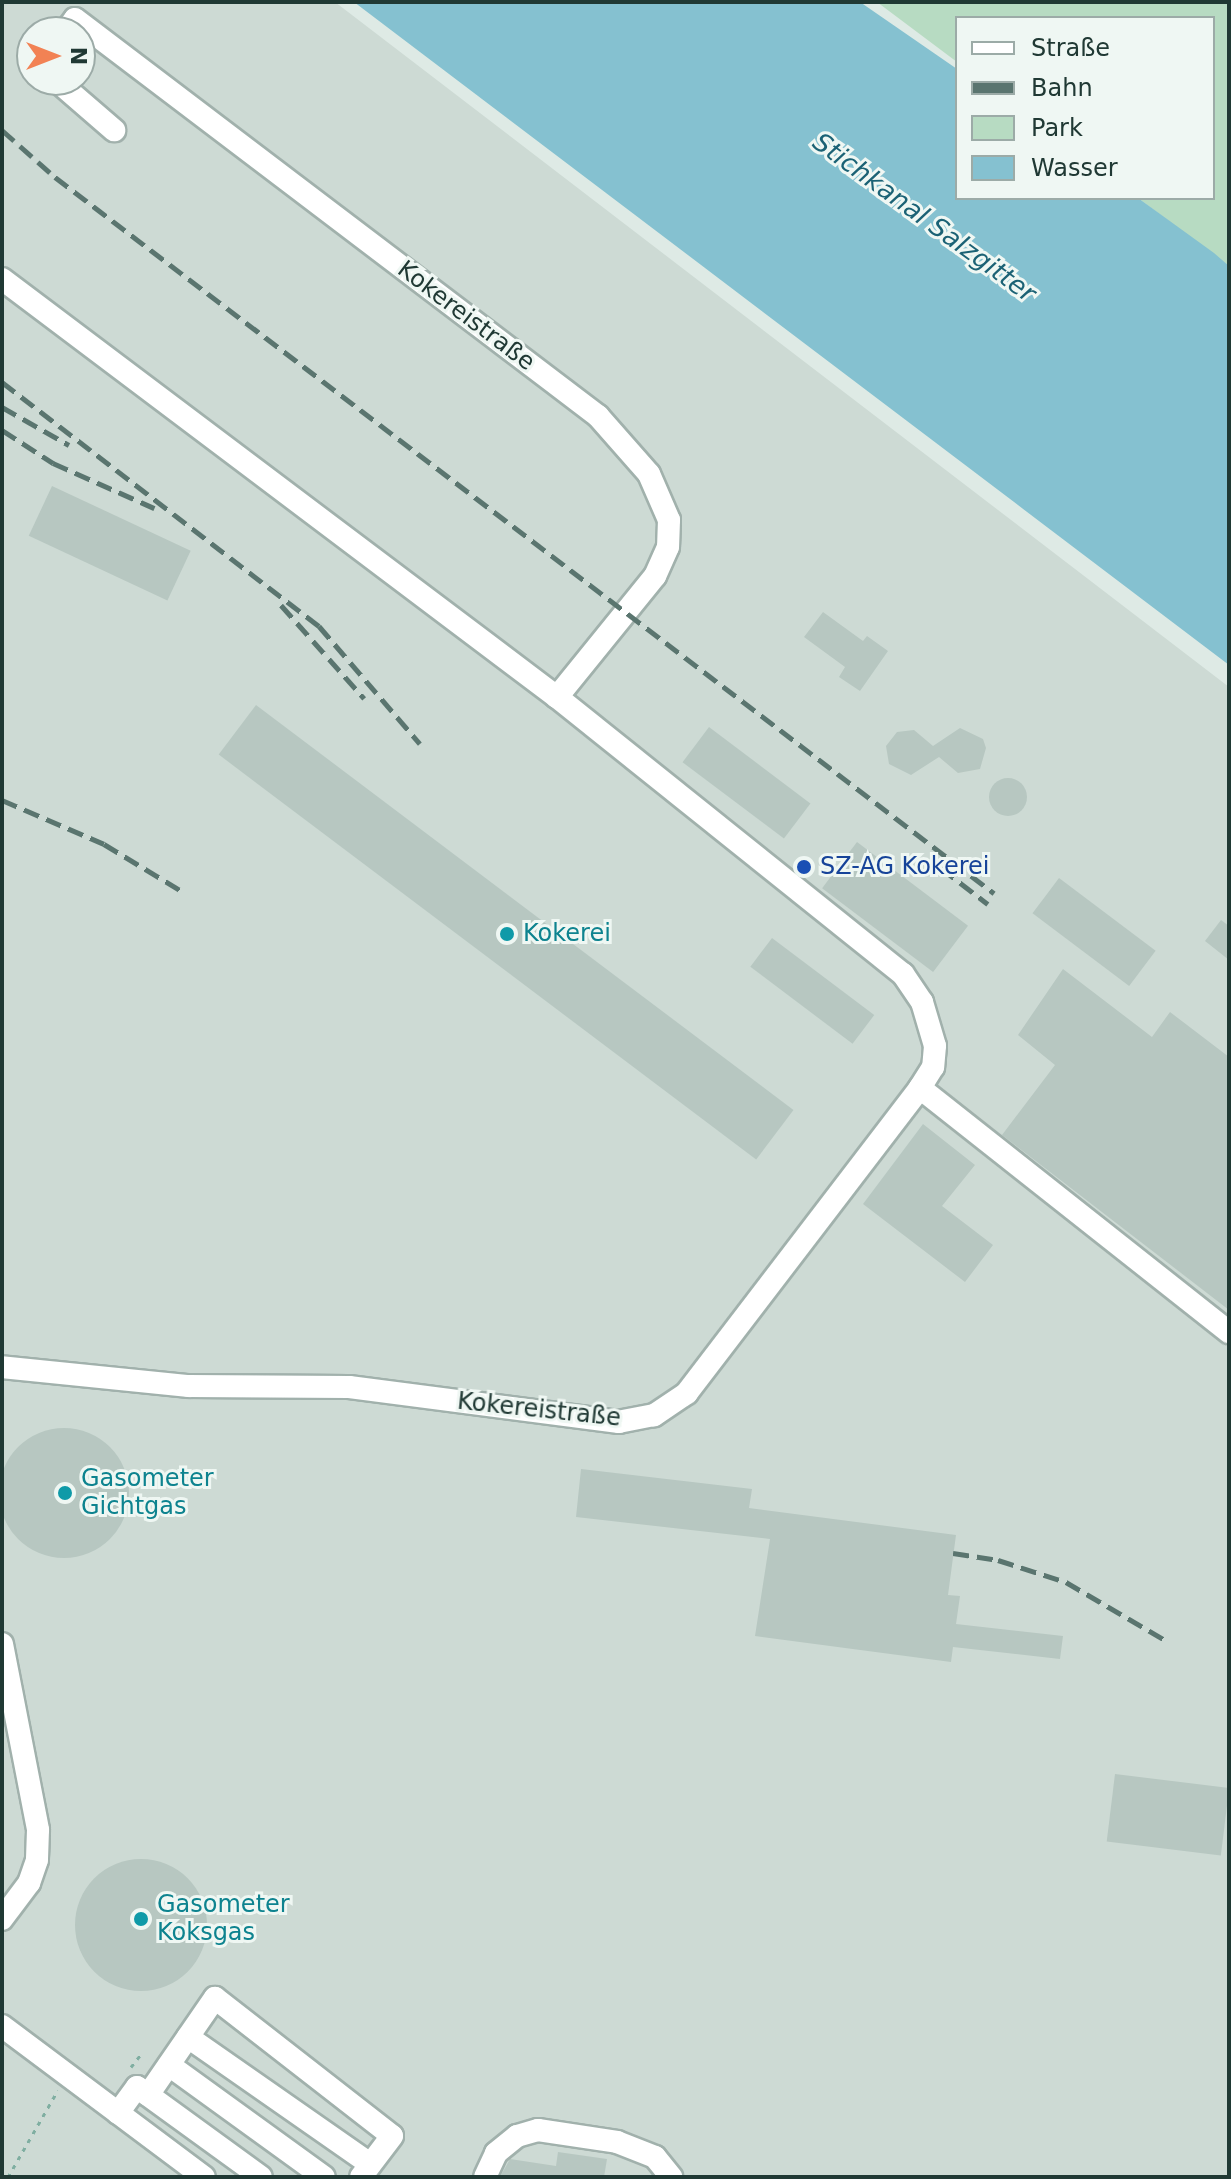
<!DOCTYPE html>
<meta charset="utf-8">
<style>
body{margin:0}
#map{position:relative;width:1231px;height:2179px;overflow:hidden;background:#deeae5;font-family:"DejaVu Sans",sans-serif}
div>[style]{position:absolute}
.built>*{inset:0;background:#cddad4}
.green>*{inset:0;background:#b7dbc2}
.water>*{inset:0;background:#85c1d0}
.building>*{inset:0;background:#b7c7c1;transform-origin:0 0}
.round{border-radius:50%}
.path>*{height:3px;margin-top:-1.5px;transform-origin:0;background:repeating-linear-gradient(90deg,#7faea1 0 4px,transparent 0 10px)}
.roads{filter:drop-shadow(2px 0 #a1b1ac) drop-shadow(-2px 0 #a1b1ac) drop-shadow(0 2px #a1b1ac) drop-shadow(0 -2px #a1b1ac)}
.minor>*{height:22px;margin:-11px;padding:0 11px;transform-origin:11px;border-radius:11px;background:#fff}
.rail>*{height:5px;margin-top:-2.5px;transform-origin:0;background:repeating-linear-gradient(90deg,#5a756f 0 16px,transparent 0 24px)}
.dots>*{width:22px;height:22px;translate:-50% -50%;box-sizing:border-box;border:4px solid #eff7f3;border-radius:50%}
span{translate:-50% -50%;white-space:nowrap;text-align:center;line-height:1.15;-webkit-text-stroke:6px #eff7f3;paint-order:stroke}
.street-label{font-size:24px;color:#203934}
.transit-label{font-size:24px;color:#164399}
.left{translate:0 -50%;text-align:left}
.culture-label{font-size:24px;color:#0d838f}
.water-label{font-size:26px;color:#1b6275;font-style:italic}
.frame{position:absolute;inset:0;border:4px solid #203934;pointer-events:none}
.legend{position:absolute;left:955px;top:16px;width:260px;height:184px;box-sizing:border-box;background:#eff7f3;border:2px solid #9caba7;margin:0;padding:10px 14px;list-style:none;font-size:24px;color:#203934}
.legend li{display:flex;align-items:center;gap:16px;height:40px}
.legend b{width:40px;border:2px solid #9caba7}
.north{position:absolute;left:16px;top:16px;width:80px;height:80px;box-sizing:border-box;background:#eff7f3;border:2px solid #9caba7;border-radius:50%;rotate:90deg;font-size:22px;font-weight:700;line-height:32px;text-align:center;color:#203934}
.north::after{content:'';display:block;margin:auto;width:28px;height:36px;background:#f28254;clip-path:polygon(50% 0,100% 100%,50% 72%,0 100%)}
</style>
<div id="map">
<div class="built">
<i style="clip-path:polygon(evenodd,2px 2px,335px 2px,1229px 687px,1229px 2177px,2px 2177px,2px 2px,32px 32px,80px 32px,80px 80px,32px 80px,32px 32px)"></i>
</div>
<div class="green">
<i style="clip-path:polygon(877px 2px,1229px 2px,1229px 266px,1138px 198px,1213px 198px,1213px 18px,957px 18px,957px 62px)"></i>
</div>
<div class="water">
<i style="clip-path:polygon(354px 2px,860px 2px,957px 69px,957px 198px,1138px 198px,1214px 253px,1229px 266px,1229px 665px)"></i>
</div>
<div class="building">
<i style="left:52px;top:486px;width:153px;height:55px;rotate:25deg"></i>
<i style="clip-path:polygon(823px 612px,863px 641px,867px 636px,888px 651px,860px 691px,839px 677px,845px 667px,804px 637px)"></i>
<i style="left:256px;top:705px;width:673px;height:62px;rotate:37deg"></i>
<i style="left:709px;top:727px;width:127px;height:44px;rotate:37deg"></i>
<i style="clip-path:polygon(960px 728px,983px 739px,986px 748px,980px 769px,958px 773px,939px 757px,911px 775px,889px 764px,886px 746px,897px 732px,914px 730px,933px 746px)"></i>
<i class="round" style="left:989px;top:778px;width:38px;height:38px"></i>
<i style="left:857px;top:842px;width:139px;height:58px;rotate:37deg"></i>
<i style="left:1059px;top:878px;width:121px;height:44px;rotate:37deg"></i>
<i style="clip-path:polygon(1221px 920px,1229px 926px,1229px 960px,1205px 941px)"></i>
<i style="left:772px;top:938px;width:128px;height:36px;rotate:37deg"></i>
<i style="clip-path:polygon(1063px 969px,1152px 1037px,1170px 1012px,1229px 1057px,1229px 1310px,1002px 1135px,1055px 1065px,1018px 1035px)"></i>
<i style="clip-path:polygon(923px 1124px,975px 1165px,942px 1206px,993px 1245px,965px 1282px,863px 1204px)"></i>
<i class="round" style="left:-1px;top:1428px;width:130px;height:130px"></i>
<i style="clip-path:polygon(581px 1469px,752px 1489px,749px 1508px,956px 1535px,948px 1595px,960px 1596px,956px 1624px,1063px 1636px,1060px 1659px,953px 1647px,951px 1662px,755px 1636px,770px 1539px,576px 1517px)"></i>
<i style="left:1115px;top:1774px;width:115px;height:68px;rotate:7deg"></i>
<i class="round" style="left:75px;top:1859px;width:132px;height:132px"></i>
<i style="clip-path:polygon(558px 2152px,607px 2159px,604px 2177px,500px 2177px,510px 2159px,556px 2166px)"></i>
</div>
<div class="path">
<i style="left:131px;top:2067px;width:16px;rotate:-52deg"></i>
<i style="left:8px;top:2177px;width:100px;rotate:-60.1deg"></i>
</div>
<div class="roads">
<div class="minor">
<i style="left:65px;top:32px;width:16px;rotate:-52deg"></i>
<i style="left:75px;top:19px;width:657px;rotate:37.2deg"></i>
<i style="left:598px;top:416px;width:77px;rotate:48.7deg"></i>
<i style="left:649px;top:474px;width:50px;rotate:66.5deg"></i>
<i style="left:669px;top:520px;width:27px;rotate:92deg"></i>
<i style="left:668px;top:547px;width:32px;rotate:114deg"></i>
<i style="left:655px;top:576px;width:156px;rotate:129deg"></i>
<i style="left:56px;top:80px;width:77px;rotate:40.8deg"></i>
<i style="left:2px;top:279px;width:695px;rotate:36.99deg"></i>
<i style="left:557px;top:697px;width:443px;rotate:38.7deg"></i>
<i style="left:903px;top:974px;width:34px;rotate:56deg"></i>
<i style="left:922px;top:1002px;width:46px;rotate:73.5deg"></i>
<i style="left:935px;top:1046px;width:21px;rotate:95deg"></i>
<i style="left:933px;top:1067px;width:25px;rotate:122deg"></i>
<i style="left:920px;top:1088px;width:384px;rotate:127.4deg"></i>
<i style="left:687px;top:1393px;width:40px;rotate:146deg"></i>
<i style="left:654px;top:1415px;width:36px;rotate:169deg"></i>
<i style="left:619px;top:1422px;width:272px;rotate:-172.6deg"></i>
<i style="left:349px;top:1387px;width:161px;rotate:-179.6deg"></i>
<i style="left:188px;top:1386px;width:187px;rotate:-174.2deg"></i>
<i style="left:920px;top:1088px;width:394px;rotate:38.3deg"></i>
<i style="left:2px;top:1644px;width:189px;rotate:79deg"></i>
<i style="left:38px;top:1830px;width:30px;rotate:92deg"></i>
<i style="left:37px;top:1860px;width:24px;rotate:109deg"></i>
<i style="left:29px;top:1883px;width:45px;rotate:126.9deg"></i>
<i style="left:2px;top:2026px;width:252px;rotate:36.8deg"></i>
<i style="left:188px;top:2037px;width:222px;rotate:34.9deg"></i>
<i style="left:169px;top:2065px;width:191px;rotate:35.9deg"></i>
<i style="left:148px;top:2095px;width:118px;rotate:-55.4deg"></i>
<i style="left:215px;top:1998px;width:224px;rotate:37.9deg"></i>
<i style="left:392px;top:2136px;width:51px;rotate:127.1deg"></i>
<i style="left:118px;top:2113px;width:32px;rotate:-54deg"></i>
<i style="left:137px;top:2087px;width:153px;rotate:36deg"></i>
<i style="left:485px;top:2177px;width:26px;rotate:-65deg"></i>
<i style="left:496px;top:2153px;width:27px;rotate:-39deg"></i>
<i style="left:517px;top:2136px;width:22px;rotate:-16deg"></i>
<i style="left:538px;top:2130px;width:80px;rotate:8.6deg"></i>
<i style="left:617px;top:2142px;width:41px;rotate:21.5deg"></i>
<i style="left:655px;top:2157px;width:26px;rotate:51deg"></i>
</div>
</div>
<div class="rail">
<i style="left:2px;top:130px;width:71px;rotate:41.6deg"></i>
<i style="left:55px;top:177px;width:1181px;rotate:37.33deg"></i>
<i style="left:2px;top:382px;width:400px;rotate:37.6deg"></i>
<i style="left:319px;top:626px;width:155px;rotate:49.4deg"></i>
<i style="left:2px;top:407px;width:77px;rotate:29.6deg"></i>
<i style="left:2px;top:430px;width:61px;rotate:32.9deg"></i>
<i style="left:53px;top:463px;width:111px;rotate:24deg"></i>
<i style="left:281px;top:605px;width:125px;rotate:48.3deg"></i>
<i style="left:2px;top:800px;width:111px;rotate:23.3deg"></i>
<i style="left:104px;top:844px;width:89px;rotate:31.2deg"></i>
<i style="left:941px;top:868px;width:59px;rotate:37.5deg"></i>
<i style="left:953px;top:1553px;width:46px;rotate:8.8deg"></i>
<i style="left:998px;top:1560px;width:71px;rotate:17.9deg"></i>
<i style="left:1066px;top:1582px;width:115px;rotate:30.4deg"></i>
</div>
<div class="dots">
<i style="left:804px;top:867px;background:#1a4fb4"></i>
<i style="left:507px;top:934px;background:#0f9aa8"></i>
<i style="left:65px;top:1493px;background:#0f9aa8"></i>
<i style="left:141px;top:1919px;background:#0f9aa8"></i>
</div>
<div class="street-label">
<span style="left:466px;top:316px;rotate:37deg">Kokereistraße</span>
<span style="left:539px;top:1410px;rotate:6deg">Kokereistraße</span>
</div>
<div class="transit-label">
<span class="left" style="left:820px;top:867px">SZ-AG Kokerei</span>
</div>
<div class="culture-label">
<span class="left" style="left:523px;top:934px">Kokerei</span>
<span class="left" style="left:81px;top:1493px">Gasometer<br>Gichtgas</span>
<span class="left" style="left:157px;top:1919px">Gasometer<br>Koksgas</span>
</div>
<div class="water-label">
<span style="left:924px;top:218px;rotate:36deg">Stichkanal Salzgitter</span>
</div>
<div class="frame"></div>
<ul class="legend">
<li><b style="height:10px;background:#fff"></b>Straße</li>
<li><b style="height:10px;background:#5a756f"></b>Bahn</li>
<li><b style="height:22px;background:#b7dbc2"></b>Park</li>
<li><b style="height:22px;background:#85c1d0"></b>Wasser</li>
</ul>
<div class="north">N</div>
</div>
